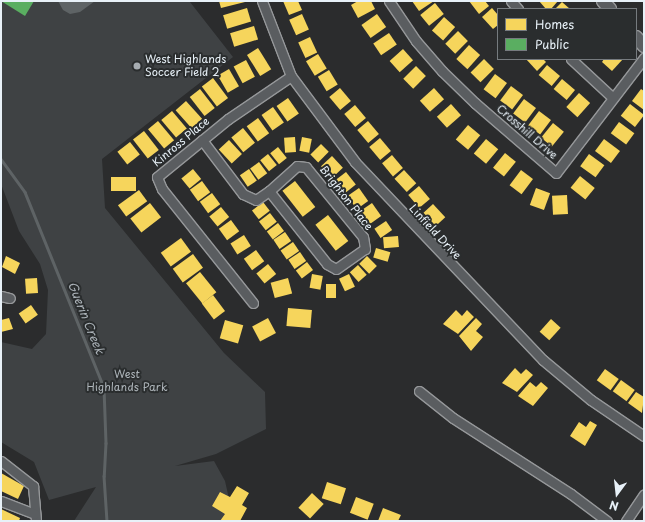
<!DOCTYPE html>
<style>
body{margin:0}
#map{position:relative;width:645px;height:522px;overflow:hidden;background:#2b2c2d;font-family:"Playpen Sans",sans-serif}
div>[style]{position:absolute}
.green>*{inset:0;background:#3f4244}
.water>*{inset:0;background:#5e6365}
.homes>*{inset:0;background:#f6d55c;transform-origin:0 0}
.public>*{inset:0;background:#5aae61}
.stream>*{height:2.5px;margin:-1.25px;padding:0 1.25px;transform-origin:1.25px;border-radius:1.25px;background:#5e6365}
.roads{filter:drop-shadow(1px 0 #96989a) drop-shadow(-1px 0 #96989a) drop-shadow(0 1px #96989a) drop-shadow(0 -1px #96989a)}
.street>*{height:9px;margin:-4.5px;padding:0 4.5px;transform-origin:4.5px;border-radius:4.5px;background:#5a5d60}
.secondary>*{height:12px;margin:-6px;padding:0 6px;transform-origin:6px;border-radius:6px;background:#5a5d60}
.dots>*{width:11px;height:11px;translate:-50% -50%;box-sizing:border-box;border:2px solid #2a2d2e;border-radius:50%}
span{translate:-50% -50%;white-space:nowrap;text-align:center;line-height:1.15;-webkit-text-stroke:4px #2a2d2e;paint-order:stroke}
.poi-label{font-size:11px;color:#e8f1f8}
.left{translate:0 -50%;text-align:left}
.street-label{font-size:11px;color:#e8f1f8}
.park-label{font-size:11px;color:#aeb5ba}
.water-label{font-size:12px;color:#acb3b9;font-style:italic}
.frame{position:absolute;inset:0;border:2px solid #e8f1f8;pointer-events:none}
.legend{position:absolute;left:497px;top:8px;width:140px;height:52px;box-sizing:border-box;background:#2a2d2e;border:1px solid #767b7f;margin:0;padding:5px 7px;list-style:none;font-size:12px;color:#e8f1f8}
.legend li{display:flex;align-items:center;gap:8px;height:20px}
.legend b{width:20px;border:1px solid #767b7f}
.north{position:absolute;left:597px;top:474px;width:40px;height:40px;-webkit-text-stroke:3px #2a2d2e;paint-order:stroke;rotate:195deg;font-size:11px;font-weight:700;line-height:16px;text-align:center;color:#e8f1f8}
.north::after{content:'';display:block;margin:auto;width:14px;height:18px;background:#e8f1f8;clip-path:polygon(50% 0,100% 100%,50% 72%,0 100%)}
</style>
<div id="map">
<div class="green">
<i style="clip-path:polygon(1px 1px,194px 1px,190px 2px,233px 57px,102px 159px,105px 208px,224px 353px,265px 392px,266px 429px,216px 454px,175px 466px,214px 461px,225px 481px,234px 521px,74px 521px,96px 487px,49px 500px,34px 462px,1px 442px,1px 342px,32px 349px,46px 334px,48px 290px,40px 264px,19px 231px,1px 184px)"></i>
</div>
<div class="water">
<i style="clip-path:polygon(58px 1px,95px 1px,80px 12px,70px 14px,63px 10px)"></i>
</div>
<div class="homes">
<i style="clip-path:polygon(219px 1px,245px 1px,245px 2px,221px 8px)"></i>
<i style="clip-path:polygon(283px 1px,298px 1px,302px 10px,289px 15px)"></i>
<i style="clip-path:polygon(358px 1px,371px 1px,375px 9px,358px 18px,351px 5px)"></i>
<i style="clip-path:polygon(412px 1px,434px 1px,419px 11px)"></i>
<i style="clip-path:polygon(469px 1px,485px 1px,489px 6px,479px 14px)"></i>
<i style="clip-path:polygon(539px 1px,558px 1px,551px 9px,546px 9px)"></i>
<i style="clip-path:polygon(562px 2px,570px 9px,555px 9px)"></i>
<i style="left:435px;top:3px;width:14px;height:19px;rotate:51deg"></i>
<i style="left:247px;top:8px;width:14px;height:25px;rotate:73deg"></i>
<i style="clip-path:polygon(492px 8px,498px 15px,498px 25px,493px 29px,482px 17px)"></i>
<i style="left:302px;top:14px;width:17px;height:14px;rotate:66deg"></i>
<i style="left:377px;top:14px;width:16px;height:19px;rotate:55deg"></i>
<i style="left:444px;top:17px;width:15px;height:18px;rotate:42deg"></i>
<i style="left:254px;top:26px;width:14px;height:25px;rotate:73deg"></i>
<i style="left:458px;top:31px;width:14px;height:18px;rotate:45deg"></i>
<i style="left:389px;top:33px;width:14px;height:19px;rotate:56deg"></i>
<i style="left:310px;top:37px;width:17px;height:13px;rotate:65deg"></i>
<i style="left:469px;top:45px;width:15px;height:19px;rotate:42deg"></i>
<i style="left:258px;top:48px;width:25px;height:13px;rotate:58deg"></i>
<i style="left:403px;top:49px;width:15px;height:18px;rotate:48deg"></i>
<i style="left:318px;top:54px;width:17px;height:14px;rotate:59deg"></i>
<i style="left:484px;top:59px;width:14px;height:19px;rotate:45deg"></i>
<i style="clip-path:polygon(526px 59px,543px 59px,546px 62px,537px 71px)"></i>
<i style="clip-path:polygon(604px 59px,623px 59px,612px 71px,602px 62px)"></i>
<i style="left:246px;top:60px;width:19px;height:14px;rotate:62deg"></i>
<i style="left:547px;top:65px;width:17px;height:13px;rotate:40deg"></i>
<i style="left:416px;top:66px;width:14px;height:18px;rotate:45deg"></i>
<i style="left:229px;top:69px;width:20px;height:13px;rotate:60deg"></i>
<i style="left:329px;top:70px;width:17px;height:13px;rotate:59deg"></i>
<i style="left:495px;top:74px;width:15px;height:19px;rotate:37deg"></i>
<i style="left:213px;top:78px;width:25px;height:14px;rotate:53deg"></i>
<i style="left:562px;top:79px;width:17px;height:13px;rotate:40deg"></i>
<i style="left:511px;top:86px;width:15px;height:18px;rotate:37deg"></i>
<i style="left:340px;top:88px;width:17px;height:14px;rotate:50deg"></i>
<i style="left:434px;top:88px;width:15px;height:19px;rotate:48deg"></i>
<i style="left:200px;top:89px;width:24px;height:13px;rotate:52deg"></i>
<i style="clip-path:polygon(641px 89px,644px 91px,644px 110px,632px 101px)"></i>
<i style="left:579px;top:93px;width:15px;height:19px;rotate:42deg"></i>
<i style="left:288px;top:98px;width:19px;height:14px;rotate:55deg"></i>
<i style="left:524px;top:99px;width:15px;height:18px;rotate:37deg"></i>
<i style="left:186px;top:101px;width:24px;height:14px;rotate:48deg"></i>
<i style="left:451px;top:104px;width:15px;height:19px;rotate:48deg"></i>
<i style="left:630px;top:104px;width:18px;height:15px;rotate:38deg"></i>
<i style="left:355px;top:105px;width:17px;height:14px;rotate:50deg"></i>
<i style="left:273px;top:107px;width:19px;height:14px;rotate:55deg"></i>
<i style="left:172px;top:111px;width:23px;height:14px;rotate:50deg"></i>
<i style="left:539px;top:111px;width:15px;height:18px;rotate:37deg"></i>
<i style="left:258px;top:118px;width:19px;height:14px;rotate:54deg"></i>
<i style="left:158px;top:121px;width:25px;height:13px;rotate:50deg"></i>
<i style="left:368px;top:121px;width:17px;height:14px;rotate:50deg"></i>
<i style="left:619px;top:122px;width:19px;height:14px;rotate:36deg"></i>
<i style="left:553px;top:123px;width:14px;height:19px;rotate:39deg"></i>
<i style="left:468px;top:125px;width:16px;height:19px;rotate:40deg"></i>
<i style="left:243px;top:128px;width:19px;height:15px;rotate:51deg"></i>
<i style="left:144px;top:131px;width:24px;height:14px;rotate:52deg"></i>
<i style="left:295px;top:137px;width:15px;height:11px;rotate:86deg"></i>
<i style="left:302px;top:137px;width:10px;height:14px;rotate:11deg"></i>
<i style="left:380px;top:138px;width:17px;height:14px;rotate:50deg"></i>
<i style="left:486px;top:139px;width:16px;height:19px;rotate:40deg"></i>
<i style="left:604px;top:139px;width:20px;height:15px;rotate:37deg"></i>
<i style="left:229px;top:140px;width:19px;height:14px;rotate:47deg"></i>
<i style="left:130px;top:142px;width:16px;height:16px;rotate:52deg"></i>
<i style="left:321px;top:144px;width:11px;height:15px;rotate:45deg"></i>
<i style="left:278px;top:147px;width:14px;height:10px;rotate:51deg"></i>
<i style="left:505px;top:153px;width:14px;height:19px;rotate:39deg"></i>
<i style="left:268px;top:154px;width:14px;height:10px;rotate:51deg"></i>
<i style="left:589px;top:154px;width:19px;height:15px;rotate:36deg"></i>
<i style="left:392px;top:155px;width:17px;height:13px;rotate:50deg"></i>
<i style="left:332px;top:156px;width:16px;height:15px;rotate:47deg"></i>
<i style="left:259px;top:162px;width:14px;height:11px;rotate:54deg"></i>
<i style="left:193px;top:169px;width:13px;height:15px;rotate:51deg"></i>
<i style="left:249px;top:169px;width:14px;height:11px;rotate:56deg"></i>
<i style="left:404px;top:170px;width:18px;height:13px;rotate:47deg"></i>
<i style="left:521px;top:170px;width:15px;height:19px;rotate:37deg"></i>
<i style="left:346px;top:172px;width:16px;height:14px;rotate:52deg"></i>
<i style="left:580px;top:176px;width:19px;height:15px;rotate:39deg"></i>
<i style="left:111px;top:177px;width:25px;height:14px"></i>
<i style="left:202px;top:181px;width:14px;height:15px;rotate:54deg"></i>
<i style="left:295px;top:181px;width:33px;height:16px;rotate:52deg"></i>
<i style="left:419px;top:186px;width:17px;height:14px;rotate:50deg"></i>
<i style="left:359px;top:188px;width:16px;height:14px;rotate:55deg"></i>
<i style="left:536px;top:188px;width:15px;height:18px;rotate:20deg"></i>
<i style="left:139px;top:190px;width:14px;height:26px;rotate:54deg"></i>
<i style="left:212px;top:193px;width:14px;height:15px;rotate:54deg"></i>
<i style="left:567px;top:195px;width:19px;height:15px;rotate:87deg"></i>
<i style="left:263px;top:202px;width:11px;height:14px;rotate:52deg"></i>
<i style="left:150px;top:203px;width:18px;height:25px;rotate:52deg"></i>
<i style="left:372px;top:203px;width:16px;height:15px;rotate:55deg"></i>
<i style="left:433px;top:204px;width:18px;height:13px;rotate:47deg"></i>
<i style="left:221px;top:207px;width:13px;height:15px;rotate:51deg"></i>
<i style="left:270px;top:213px;width:11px;height:14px;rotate:52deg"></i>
<i style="left:328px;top:215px;width:33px;height:16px;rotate:52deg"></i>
<i style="left:231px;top:220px;width:14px;height:15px;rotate:54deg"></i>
<i style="left:386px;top:221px;width:11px;height:14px;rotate:56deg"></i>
<i style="left:278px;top:223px;width:10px;height:14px;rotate:53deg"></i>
<i style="left:285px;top:232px;width:11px;height:14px;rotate:56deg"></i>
<i style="left:244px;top:235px;width:13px;height:16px;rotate:58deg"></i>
<i style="left:398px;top:236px;width:11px;height:15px;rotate:85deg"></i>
<i style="left:181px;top:238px;width:17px;height:25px;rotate:54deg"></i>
<i style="left:293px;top:242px;width:11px;height:15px;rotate:56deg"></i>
<i style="left:376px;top:248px;width:15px;height:10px;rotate:16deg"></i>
<i style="left:256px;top:250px;width:14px;height:15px;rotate:54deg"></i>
<i style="left:300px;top:252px;width:11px;height:14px;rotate:56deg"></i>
<i style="left:193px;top:254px;width:17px;height:25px;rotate:54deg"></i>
<i style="clip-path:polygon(6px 256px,20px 263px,15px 274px,2px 267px)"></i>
<i style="left:367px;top:256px;width:14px;height:11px;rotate:45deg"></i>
<i style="left:307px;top:262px;width:10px;height:14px;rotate:53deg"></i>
<i style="left:268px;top:264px;width:13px;height:15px;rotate:51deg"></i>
<i style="left:358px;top:265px;width:13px;height:11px;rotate:48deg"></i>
<i style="left:200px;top:272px;width:26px;height:18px;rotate:51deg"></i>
<i style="left:312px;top:274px;width:11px;height:14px;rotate:10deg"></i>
<i style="left:349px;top:274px;width:14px;height:11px;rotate:65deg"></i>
<i style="left:37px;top:278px;width:15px;height:12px;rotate:86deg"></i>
<i style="left:288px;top:278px;width:16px;height:18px;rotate:75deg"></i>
<i style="left:326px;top:284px;width:10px;height:14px"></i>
<i style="left:213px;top:295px;width:20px;height:14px;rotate:53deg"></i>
<i style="left:31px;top:305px;width:12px;height:15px;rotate:55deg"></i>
<i style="left:288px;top:308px;width:24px;height:18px;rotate:5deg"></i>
<i style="clip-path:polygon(456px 310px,462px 316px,467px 310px,474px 317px,458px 334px,443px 324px)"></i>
<i style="clip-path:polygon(9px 318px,13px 329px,1px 332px,1px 320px)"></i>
<i style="left:268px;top:318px;width:17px;height:18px;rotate:62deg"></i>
<i style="clip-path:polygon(476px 318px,482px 324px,476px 331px,483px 337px,471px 351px,459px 336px)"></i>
<i style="left:551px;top:319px;width:13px;height:17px;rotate:42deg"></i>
<i style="left:225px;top:320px;width:19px;height:19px;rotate:16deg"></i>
<i style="clip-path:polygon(515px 368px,521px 374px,526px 369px,533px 375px,517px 392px,502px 383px)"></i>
<i style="left:605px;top:369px;width:17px;height:14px;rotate:36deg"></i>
<i style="left:621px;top:380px;width:17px;height:14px;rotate:36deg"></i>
<i style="clip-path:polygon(530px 382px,536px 387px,541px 382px,548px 388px,533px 406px,518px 396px)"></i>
<i style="clip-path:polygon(636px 392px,644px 397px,642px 413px,628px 403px)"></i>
<i style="clip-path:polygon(590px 421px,597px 425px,585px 446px,570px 436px,579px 422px,586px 427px)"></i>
<i style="clip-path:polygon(1px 473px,24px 486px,18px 499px,1px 491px)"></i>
<i style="left:327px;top:482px;width:20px;height:17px;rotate:18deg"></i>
<i style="clip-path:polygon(237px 486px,249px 493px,242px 505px,247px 508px,240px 521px,220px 521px,225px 514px,212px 506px,220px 492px,230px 497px)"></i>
<i style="left:312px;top:493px;width:16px;height:20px;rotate:43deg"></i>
<i style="left:356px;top:497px;width:19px;height:17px;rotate:21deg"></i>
<i style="clip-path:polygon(383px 508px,401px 515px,398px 521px,378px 521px)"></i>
<i style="clip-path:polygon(1px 509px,20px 518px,19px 521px,1px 521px)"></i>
</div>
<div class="public">
<i style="clip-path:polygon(1px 1px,34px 1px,25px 16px)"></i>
</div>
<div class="stream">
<i style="left:1px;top:159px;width:41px;rotate:54deg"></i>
<i style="left:25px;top:192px;width:211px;rotate:68deg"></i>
<i style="left:104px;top:388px;width:55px;rotate:87.9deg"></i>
<i style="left:106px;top:443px;width:33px;rotate:93deg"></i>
<i style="left:104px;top:476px;width:45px;rotate:86.2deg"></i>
</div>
<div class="roads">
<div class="street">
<i style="left:262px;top:1px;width:80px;rotate:68.9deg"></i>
<i style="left:291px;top:76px;width:107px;rotate:53.3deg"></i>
<i style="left:355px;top:162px;width:273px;rotate:46.5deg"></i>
<i style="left:543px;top:360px;width:62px;rotate:39.8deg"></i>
<i style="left:591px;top:400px;width:64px;rotate:34.2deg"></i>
<i style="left:389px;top:1px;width:48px;rotate:56deg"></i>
<i style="left:416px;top:41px;width:40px;rotate:49deg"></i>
<i style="left:442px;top:71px;width:46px;rotate:44.1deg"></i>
<i style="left:475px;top:103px;width:107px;rotate:40.8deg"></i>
<i style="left:556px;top:173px;width:145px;rotate:-52.6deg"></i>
<i style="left:511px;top:1px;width:11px;rotate:49deg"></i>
<i style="left:571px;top:59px;width:57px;rotate:42.9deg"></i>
<i style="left:202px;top:140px;width:68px;rotate:52.8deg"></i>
<i style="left:243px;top:194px;width:14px;rotate:25deg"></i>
<i style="left:256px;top:200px;width:16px;rotate:-35deg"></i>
<i style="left:269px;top:191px;width:93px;rotate:51.5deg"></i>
<i style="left:327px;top:264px;width:10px;rotate:29deg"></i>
<i style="left:336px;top:269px;width:35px;rotate:-35deg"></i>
<i style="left:365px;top:249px;width:12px;rotate:-99deg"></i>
<i style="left:363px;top:237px;width:90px;rotate:-129.2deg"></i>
<i style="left:306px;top:167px;width:9px;rotate:-174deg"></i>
<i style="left:297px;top:166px;width:38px;rotate:138deg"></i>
<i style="left:1px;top:296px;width:9px;rotate:13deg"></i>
<i style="left:253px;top:303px;width:146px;rotate:-128.6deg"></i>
<i style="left:162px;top:189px;width:13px;rotate:-113deg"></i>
<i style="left:157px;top:177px;width:92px;rotate:-39.2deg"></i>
<i style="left:228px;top:119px;width:76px;rotate:-34.3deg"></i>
<i style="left:419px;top:391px;width:43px;rotate:38.5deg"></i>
<i style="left:453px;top:418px;width:140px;rotate:32.8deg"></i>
<i style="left:571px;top:494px;width:45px;rotate:36.9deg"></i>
<i style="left:1px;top:461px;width:41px;rotate:38deg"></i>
<i style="left:33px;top:486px;width:35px;rotate:85deg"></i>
<i style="left:1px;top:501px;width:36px;rotate:21deg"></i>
<i style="left:626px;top:521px;width:32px;rotate:-56deg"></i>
</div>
<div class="secondary">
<i style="left:603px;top:1px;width:11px;rotate:49deg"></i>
<i style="left:636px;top:37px;width:12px;rotate:48deg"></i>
</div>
</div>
<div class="dots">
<i style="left:137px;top:66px;background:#a6acb1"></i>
</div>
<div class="poi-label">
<span class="left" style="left:145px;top:66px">West Highlands<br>Soccer Field 2</span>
</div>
<div class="street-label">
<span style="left:527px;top:132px;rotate:41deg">Crosshill Drive</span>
<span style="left:181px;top:142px;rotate:-40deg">Kinross Place</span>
<span style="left:346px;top:198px;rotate:52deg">Brighton Place</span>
<span style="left:435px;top:232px;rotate:47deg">Linfield Drive</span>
</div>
<div class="park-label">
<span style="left:127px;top:381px">West<br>Highlands Park</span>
</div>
<div class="water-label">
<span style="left:86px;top:318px;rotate:68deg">Guerin Creek</span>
</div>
<div class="frame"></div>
<ul class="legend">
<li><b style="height:11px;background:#f6d55c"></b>Homes</li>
<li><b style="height:11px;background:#5aae61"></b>Public</li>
</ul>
<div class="north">N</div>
</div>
